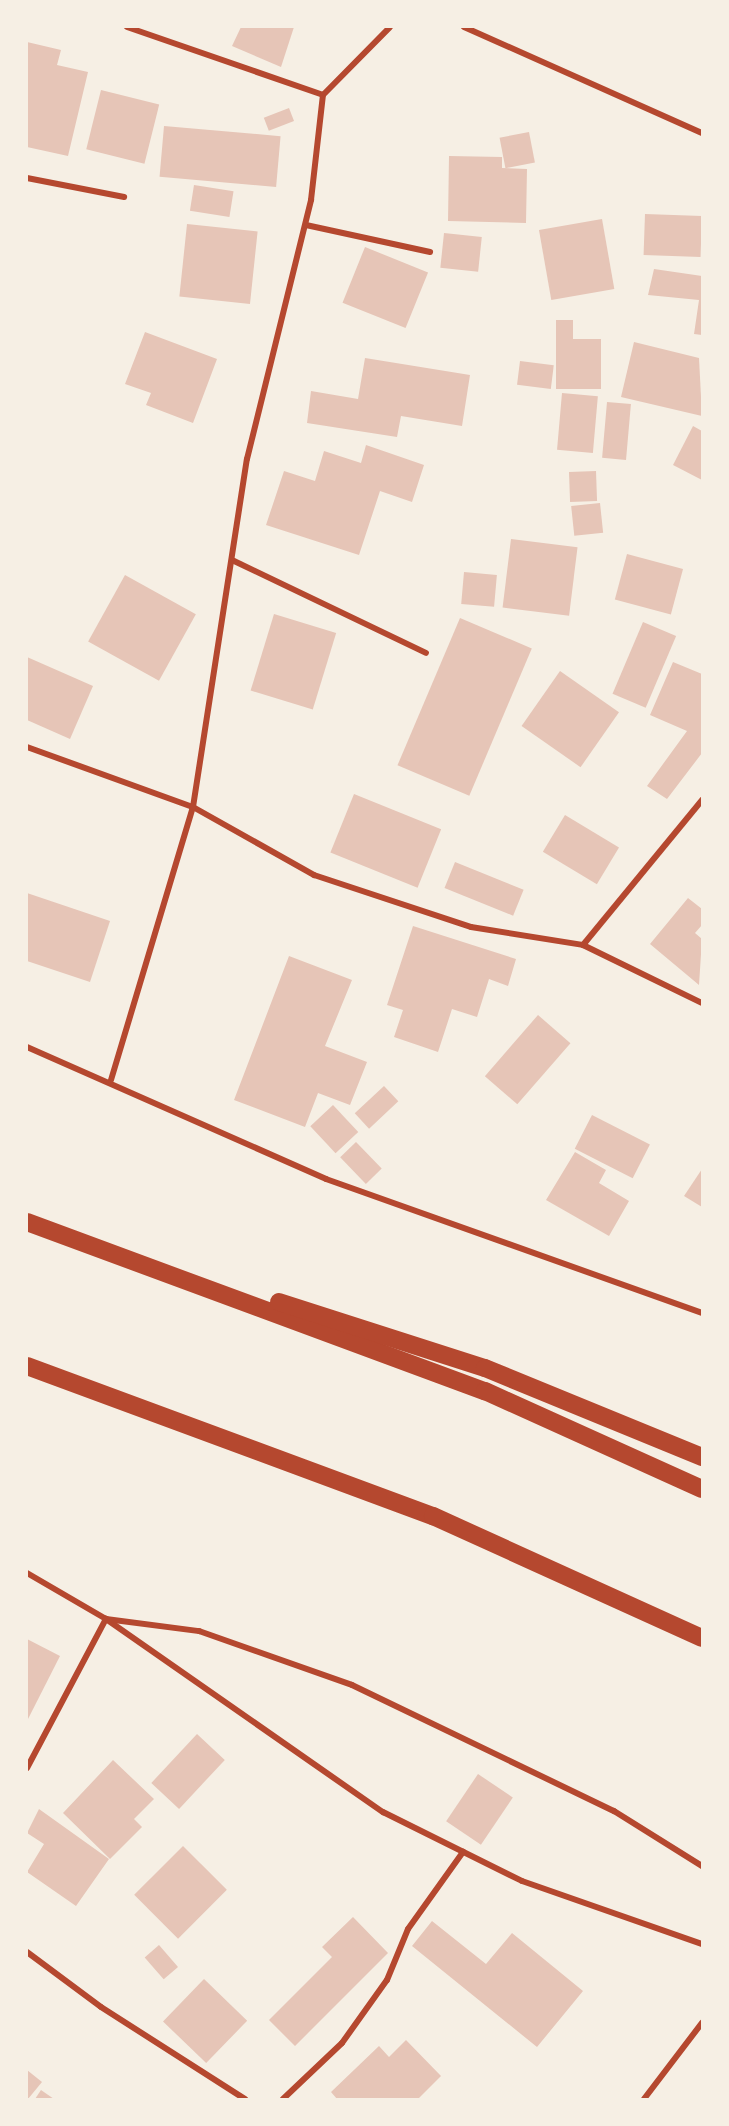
<!DOCTYPE html>
<style>
body{margin:0}
#map{position:relative;width:729px;height:2126px;overflow:hidden;background:#f6efe4;font-family:"Archivo Narrow",sans-serif}
div>[style]{position:absolute}
.building>*{inset:0;background:#e6c5b7;transform-origin:0 0}
.minor>*{height:6px;margin:-3px;padding:0 3px;transform-origin:3px;border-radius:3px;background:#b5482f}
.motorway>*{height:18px;margin:-9px;padding:0 9px;transform-origin:9px;border-radius:9px;background:#b5482f}
span{translate:-50% -50%;white-space:nowrap;text-align:center;line-height:1.15;-webkit-text-stroke:6px #f6efe4;paint-order:stroke}
.frame{position:absolute;inset:0;border:28px solid #f6efe4;pointer-events:none}
</style>
<div id="map">
<div class="building">
<i style="clip-path:polygon(241px 27px,294px 27px,281px 67px,232px 46px)"></i>
<i style="clip-path:polygon(27px 42px,61px 50px,57px 65px,88px 72px,68px 156px,27px 147px)"></i>
<i style="left:101px;top:90px;width:60px;height:61px;rotate:14deg"></i>
<i style="left:289px;top:108px;width:14px;height:27px;rotate:69deg"></i>
<i style="left:164px;top:126px;width:117px;height:51px;rotate:5deg"></i>
<i style="left:529px;top:132px;width:31px;height:30px;rotate:79deg"></i>
<i style="clip-path:polygon(449px 156px,502px 157px,502px 168px,527px 169px,526px 223px,448px 221px)"></i>
<i style="left:194px;top:185px;width:40px;height:26px;rotate:9deg"></i>
<i style="left:645px;top:214px;width:57px;height:41px;rotate:2deg"></i>
<i style="left:602px;top:219px;width:71px;height:64px;rotate:80deg"></i>
<i style="left:187px;top:224px;width:71px;height:73px;rotate:6deg"></i>
<i style="left:444px;top:233px;width:38px;height:35px;rotate:6deg"></i>
<i style="left:365px;top:247px;width:68px;height:60px;rotate:22deg"></i>
<i style="clip-path:polygon(654px 269px,702px 276px,702px 335px,694px 334px,699px 300px,648px 295px)"></i>
<i style="clip-path:polygon(556px 320px,573px 320px,573px 339px,601px 339px,601px 389px,556px 389px)"></i>
<i style="clip-path:polygon(145px 332px,217px 359px,193px 423px,146px 405px,151px 393px,125px 384px)"></i>
<i style="clip-path:polygon(634px 342px,699px 358px,702px 416px,621px 397px)"></i>
<i style="clip-path:polygon(365px 358px,470px 375px,462px 426px,401px 416px,397px 437px,307px 423px,311px 391px,358px 399px)"></i>
<i style="left:520px;top:361px;width:34px;height:24px;rotate:7deg"></i>
<i style="left:562px;top:393px;width:36px;height:57px;rotate:5deg"></i>
<i style="left:607px;top:402px;width:24px;height:56px;rotate:5deg"></i>
<i style="clip-path:polygon(693px 426px,702px 431px,702px 480px,673px 465px)"></i>
<i style="clip-path:polygon(366px 445px,424px 465px,412px 502px,380px 491px,359px 555px,266px 525px,284px 471px,315px 481px,324px 451px,361px 463px)"></i>
<i style="left:596px;top:471px;width:30px;height:27px;rotate:88deg"></i>
<i style="left:600px;top:503px;width:30px;height:29px;rotate:84deg"></i>
<i style="left:511px;top:539px;width:67px;height:69px;rotate:7deg"></i>
<i style="left:627px;top:554px;width:58px;height:47px;rotate:15deg"></i>
<i style="left:464px;top:572px;width:33px;height:32px;rotate:5deg"></i>
<i style="left:125px;top:575px;width:81px;height:76px;rotate:29deg"></i>
<i style="left:274px;top:614px;width:65px;height:80px;rotate:17deg"></i>
<i style="left:460px;top:618px;width:78px;height:160px;rotate:23deg"></i>
<i style="left:643px;top:622px;width:36px;height:78px;rotate:23deg"></i>
<i style="clip-path:polygon(27px 657px,93px 686px,70px 739px,27px 720px)"></i>
<i style="clip-path:polygon(673px 662px,702px 674px,702px 753px,667px 799px,647px 786px,687px 731px,650px 715px)"></i>
<i style="left:560px;top:671px;width:72px;height:67px;rotate:35deg"></i>
<i style="left:354px;top:794px;width:94px;height:63px;rotate:22deg"></i>
<i style="left:565px;top:815px;width:63px;height:43px;rotate:31deg"></i>
<i style="left:455px;top:862px;width:74px;height:28px;rotate:22deg"></i>
<i style="clip-path:polygon(27px 893px,110px 921px,90px 982px,27px 961px)"></i>
<i style="clip-path:polygon(688px 898px,702px 909px,702px 925px,695px 933px,702px 939px,699px 985px,650px 944px)"></i>
<i style="clip-path:polygon(413px 926px,516px 959px,508px 986px,489px 979px,477px 1017px,452px 1009px,438px 1052px,394px 1037px,403px 1010px,387px 1005px)"></i>
<i style="clip-path:polygon(289px 956px,352px 980px,325px 1046px,367px 1062px,350px 1105px,318px 1093px,305px 1127px,234px 1100px)"></i>
<i style="left:538px;top:1015px;width:43px;height:81px;rotate:41deg"></i>
<i style="left:384px;top:1086px;width:21px;height:40px;rotate:47deg"></i>
<i style="left:333px;top:1105px;width:37px;height:31px;rotate:47deg"></i>
<i style="left:592px;top:1115px;width:65px;height:38px;rotate:27deg"></i>
<i style="left:356px;top:1142px;width:37px;height:22px;rotate:46deg"></i>
<i style="clip-path:polygon(575px 1152px,606px 1170px,599px 1183px,629px 1201px,609px 1236px,546px 1200px)"></i>
<i style="clip-path:polygon(702px 1169px,702px 1207px,684px 1196px)"></i>
<i style="clip-path:polygon(27px 1639px,60px 1656px,27px 1721px)"></i>
<i style="left:197px;top:1734px;width:38px;height:67px;rotate:43deg"></i>
<i style="clip-path:polygon(113px 1760px,154px 1799px,134px 1819px,142px 1827px,110px 1859px,63px 1813px)"></i>
<i style="left:478px;top:1774px;width:42px;height:57px;rotate:34deg"></i>
<i style="clip-path:polygon(39px 1809px,109px 1859px,76px 1906px,27px 1872px,44px 1844px,27px 1833px)"></i>
<i style="left:183px;top:1846px;width:62px;height:69px;rotate:45deg"></i>
<i style="clip-path:polygon(353px 1917px,388px 1953px,295px 2046px,269px 2020px,332px 1957px,322px 1947px)"></i>
<i style="clip-path:polygon(432px 1921px,486px 1964px,512px 1933px,583px 1991px,537px 2047px,412px 1946px)"></i>
<i style="left:159px;top:1945px;width:29px;height:19px;rotate:49deg"></i>
<i style="left:204px;top:1979px;width:60px;height:59px;rotate:44deg"></i>
<i style="clip-path:polygon(406px 2040px,441px 2076px,418px 2099px,337px 2099px,331px 2092px,379px 2046px,389px 2057px)"></i>
<i style="clip-path:polygon(27px 2070px,42px 2082px,28px 2099px,27px 2099px)"></i>
<i style="clip-path:polygon(41px 2090px,54px 2099px,35px 2099px)"></i>
</div>
<div class="minor">
<i style="left:127px;top:27px;width:207px;rotate:19.1deg"></i>
<i style="left:464px;top:27px;width:261px;rotate:24deg"></i>
<i style="left:27px;top:178px;width:99px;rotate:11.1deg"></i>
<i style="left:306px;top:225px;width:127px;rotate:12.3deg"></i>
<i style="left:232px;top:560px;width:215px;rotate:25.6deg"></i>
<i style="left:27px;top:747px;width:177px;rotate:19.9deg"></i>
<i style="left:193px;top:807px;width:139px;rotate:29.3deg"></i>
<i style="left:314px;top:875px;width:165px;rotate:18.3deg"></i>
<i style="left:471px;top:927px;width:113px;rotate:9.1deg"></i>
<i style="left:583px;top:945px;width:132px;rotate:26deg"></i>
<i style="left:583px;top:945px;width:188px;rotate:-50.6deg"></i>
<i style="left:27px;top:1047px;width:327px;rotate:23.8deg"></i>
<i style="left:326px;top:1179px;width:399px;rotate:19.6deg"></i>
<i style="left:111px;top:1080px;width:285px;rotate:-73.3deg"></i>
<i style="left:193px;top:807px;width:352px;rotate:-81.2deg"></i>
<i style="left:247px;top:459px;width:267px;rotate:-76.1deg"></i>
<i style="left:311px;top:200px;width:106px;rotate:-83.5deg"></i>
<i style="left:323px;top:95px;width:95px;rotate:-45.4deg"></i>
<i style="left:27px;top:1573px;width:91px;rotate:30.2deg"></i>
<i style="left:106px;top:1619px;width:338px;rotate:34.9deg"></i>
<i style="left:383px;top:1812px;width:155px;rotate:26.4deg"></i>
<i style="left:522px;top:1881px;width:191px;rotate:19.3deg"></i>
<i style="left:27px;top:1768px;width:169px;rotate:-62.1deg"></i>
<i style="left:106px;top:1619px;width:94px;rotate:7.4deg"></i>
<i style="left:199px;top:1631px;width:162px;rotate:19.4deg"></i>
<i style="left:352px;top:1685px;width:291px;rotate:25.7deg"></i>
<i style="left:614px;top:1811px;width:104px;rotate:32deg"></i>
<i style="left:27px;top:1952px;width:92px;rotate:36.6deg"></i>
<i style="left:101px;top:2007px;width:171px;rotate:32.6deg"></i>
<i style="left:283px;top:2099px;width:81px;rotate:-43.5deg"></i>
<i style="left:342px;top:2043px;width:77px;rotate:-54.5deg"></i>
<i style="left:387px;top:1980px;width:55px;rotate:-67.6deg"></i>
<i style="left:408px;top:1929px;width:95px;rotate:-54.5deg"></i>
<i style="left:644px;top:2099px;width:96px;rotate:-52.7deg"></i>
</div>
<div class="motorway">
<i style="left:27px;top:1222px;width:488px;rotate:20.3deg"></i>
<i style="left:485px;top:1391px;width:238px;rotate:24.3deg"></i>
<i style="left:279px;top:1302px;width:216px;rotate:17.8deg"></i>
<i style="left:485px;top:1368px;width:235px;rotate:22.3deg"></i>
<i style="left:27px;top:1366px;width:433px;rotate:20.3deg"></i>
<i style="left:433px;top:1516px;width:295px;rotate:24.4deg"></i>
</div>
<div class="frame"></div>
</div>
